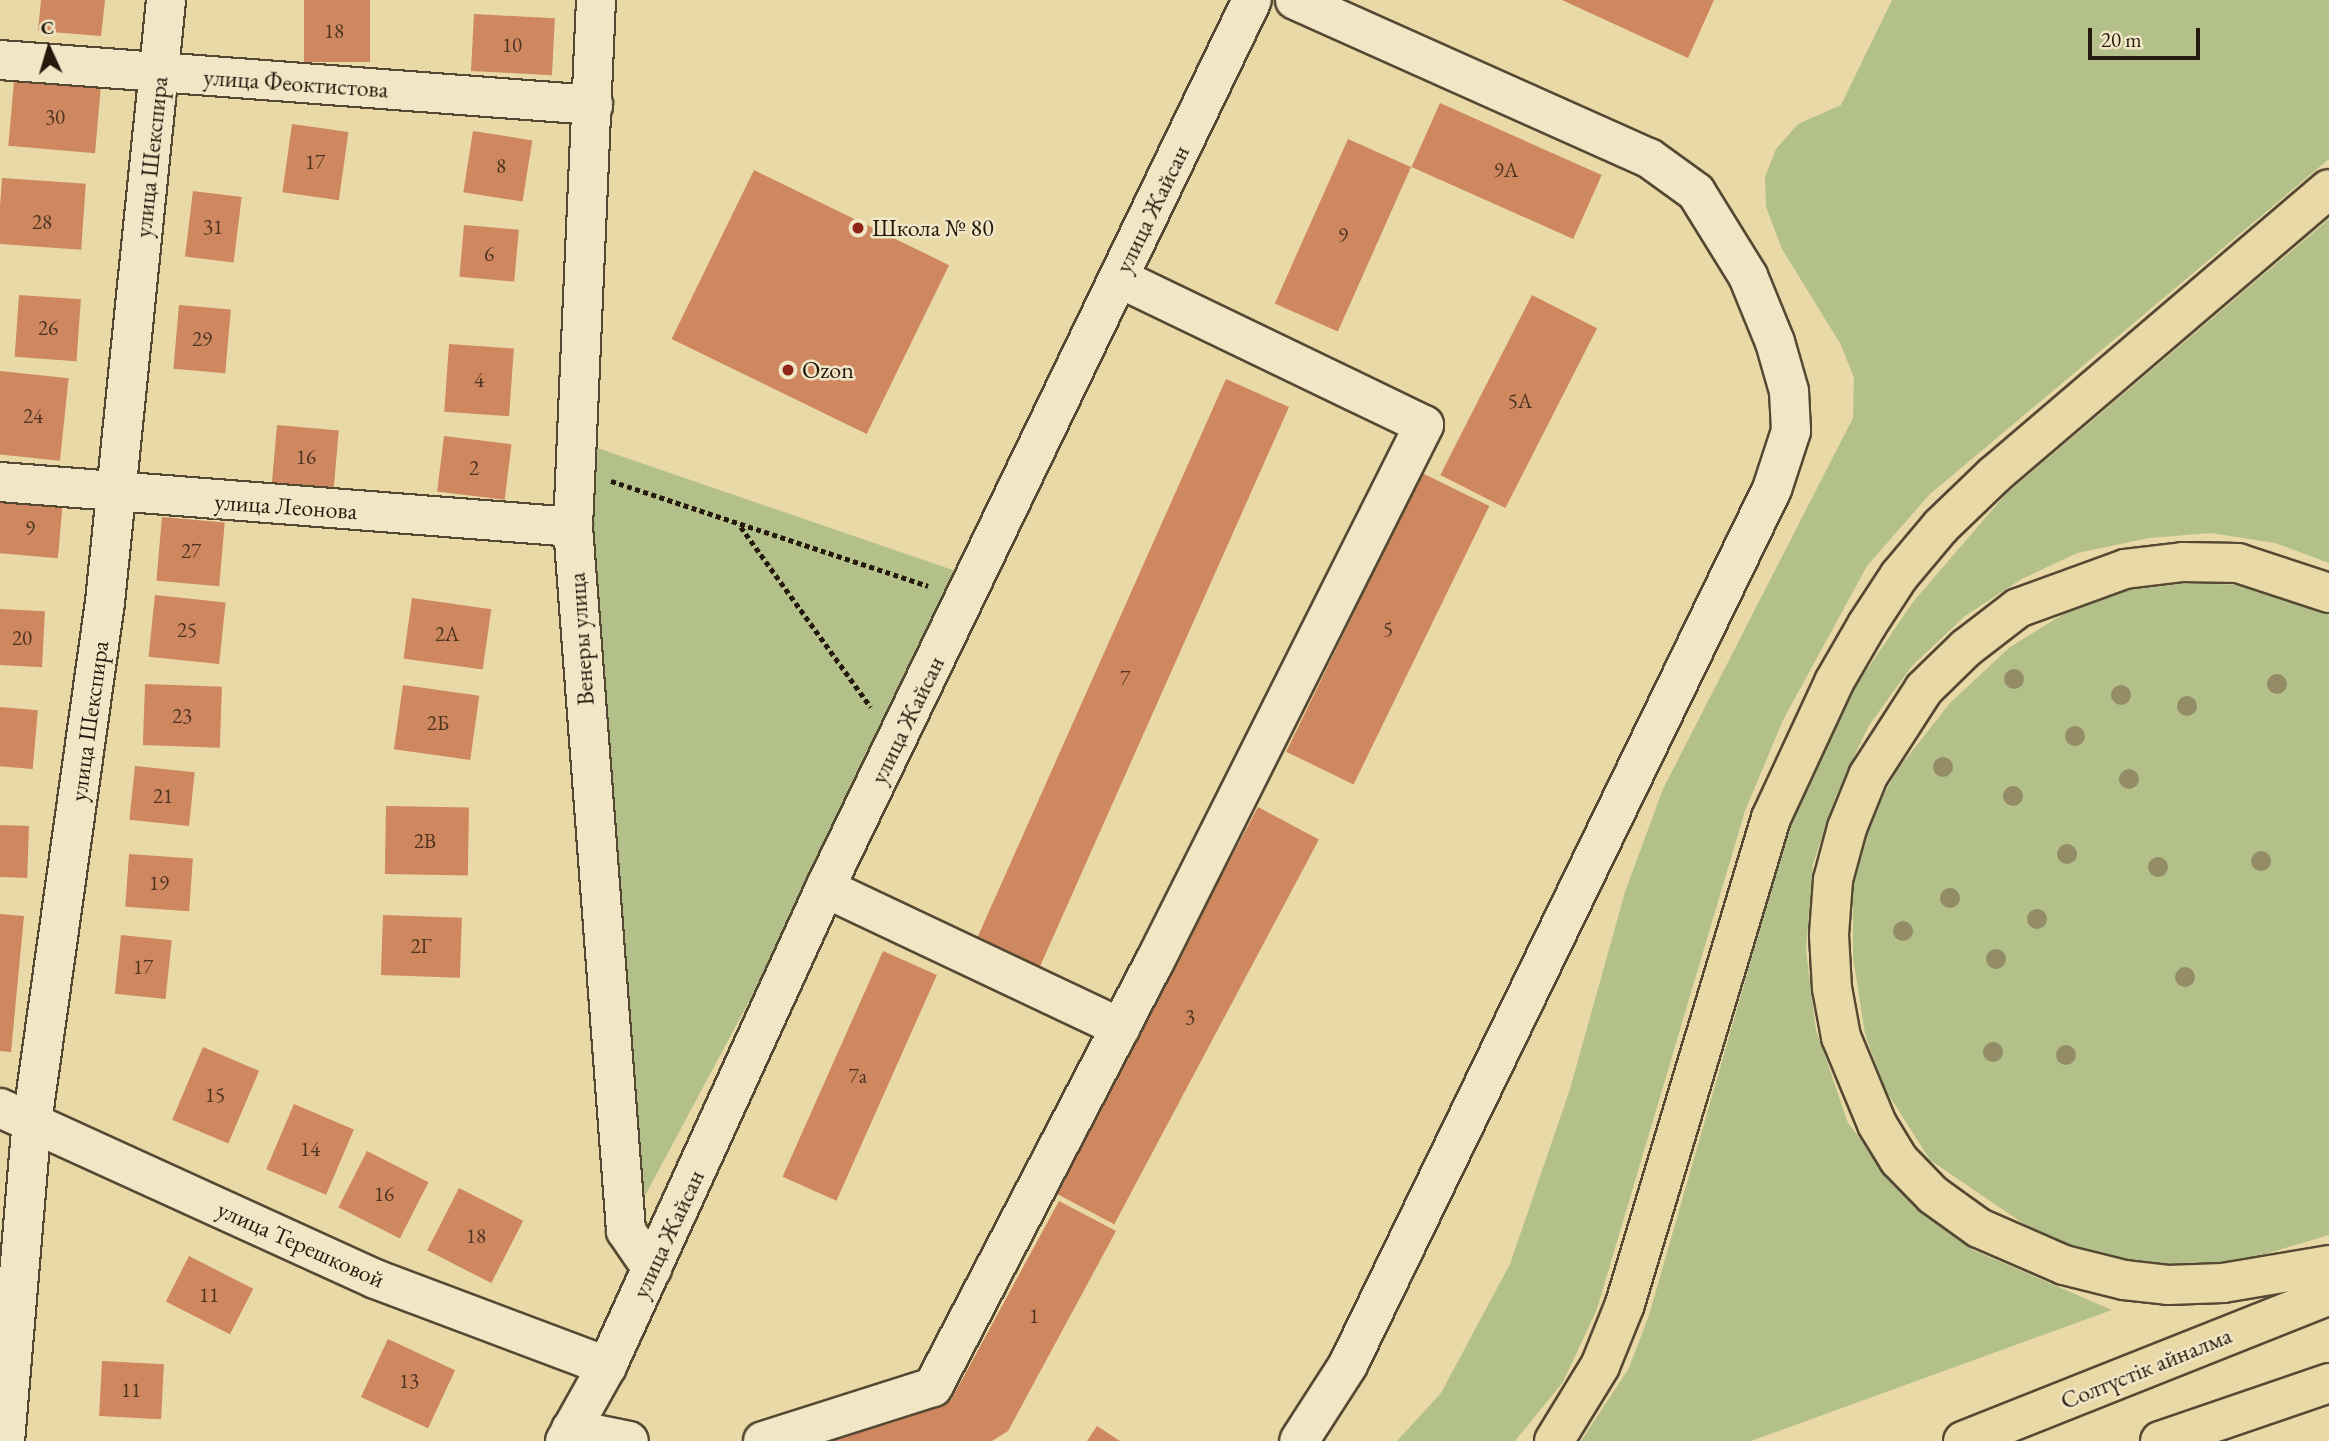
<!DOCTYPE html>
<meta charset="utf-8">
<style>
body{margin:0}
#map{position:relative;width:2329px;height:1441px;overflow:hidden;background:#e9d9a7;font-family:"EB Garamond",serif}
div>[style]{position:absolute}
.green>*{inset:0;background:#b3c08a}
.building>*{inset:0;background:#ce875f;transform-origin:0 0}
.path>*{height:4.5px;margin-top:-2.25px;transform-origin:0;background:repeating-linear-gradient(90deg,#24190c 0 5px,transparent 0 8.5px)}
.roads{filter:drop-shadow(2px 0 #554933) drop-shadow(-2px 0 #554933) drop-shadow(0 2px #554933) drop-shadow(0 -2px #554933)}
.minor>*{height:38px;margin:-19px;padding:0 19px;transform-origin:19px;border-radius:19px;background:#f1e6c6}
.major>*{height:38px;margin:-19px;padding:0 19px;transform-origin:19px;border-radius:19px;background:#e9d9a7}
.trees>*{width:20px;height:20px;margin:-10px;border-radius:50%;background:#948b67}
.dots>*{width:19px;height:19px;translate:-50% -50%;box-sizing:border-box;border:4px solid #f1e6c6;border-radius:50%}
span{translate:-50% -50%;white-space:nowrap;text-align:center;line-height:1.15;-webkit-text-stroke:5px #f1e6c6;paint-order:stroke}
.number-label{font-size:21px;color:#4e3421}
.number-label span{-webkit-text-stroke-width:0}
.street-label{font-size:24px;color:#24190c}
.poi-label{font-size:24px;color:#24190c}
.left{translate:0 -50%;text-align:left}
.north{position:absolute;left:14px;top:14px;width:70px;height:70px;-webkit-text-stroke:5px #f1e6c6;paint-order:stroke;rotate:356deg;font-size:19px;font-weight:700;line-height:28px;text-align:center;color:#24190c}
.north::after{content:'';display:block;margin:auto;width:24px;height:32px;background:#24190c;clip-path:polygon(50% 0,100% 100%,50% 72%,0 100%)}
.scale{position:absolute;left:2088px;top:28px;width:112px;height:32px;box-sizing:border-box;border:4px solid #24190c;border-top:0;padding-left:9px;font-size:21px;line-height:24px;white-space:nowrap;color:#24190c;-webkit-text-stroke:5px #f1e6c6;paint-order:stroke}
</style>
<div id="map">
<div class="green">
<i style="clip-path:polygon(1892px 0,2329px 0,2329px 159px,1929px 495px,1867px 566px,1783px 720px,1745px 811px,1597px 1309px,1563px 1382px,1515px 1441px,1397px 1441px,1441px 1393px,1510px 1264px,1570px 1089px,1625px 892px,1663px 789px,1853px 418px,1854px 378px,1841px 345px,1782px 249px,1766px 207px,1765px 177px,1776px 149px,1798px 124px,1841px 105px)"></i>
<i style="clip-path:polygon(2329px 219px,2329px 563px,2275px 543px,2211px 533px,2149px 538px,2077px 553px,2020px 580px,1965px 616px,1911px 667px,1868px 727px,1836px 796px,1813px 864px,1806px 951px,1816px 1030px,1848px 1123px,1915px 1208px,1973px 1250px,2112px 1310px,1751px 1441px,1581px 1441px,1629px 1368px,1649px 1315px,1789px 828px,1813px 763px,1849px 696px,1913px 602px,2005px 495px)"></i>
<i style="clip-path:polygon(577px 441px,976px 578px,626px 1231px)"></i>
<i style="clip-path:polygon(2185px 583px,2245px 585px,2311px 604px,2329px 615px,2329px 1235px,2235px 1263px,2178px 1267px,2124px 1259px,2043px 1237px,1930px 1160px,1885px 1089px,1865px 1034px,1853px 957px,1853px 884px,1871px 817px,1898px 769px,1950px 703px,2010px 647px,2070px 610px,2122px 591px)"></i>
</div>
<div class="building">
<i style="clip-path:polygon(41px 0,105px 0,101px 36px,38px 31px)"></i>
<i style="left:304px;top:0;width:66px;height:62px"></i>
<i style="clip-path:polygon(1562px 0,1714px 0,1688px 58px)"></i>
<i style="left:474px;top:14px;width:81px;height:57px;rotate:3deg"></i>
<i style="left:14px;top:81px;width:87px;height:65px;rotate:5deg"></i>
<i style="left:1440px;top:103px;width:177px;height:70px;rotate:24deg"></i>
<i style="left:292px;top:124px;width:57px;height:69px;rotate:8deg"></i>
<i style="left:473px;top:131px;width:60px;height:62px;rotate:9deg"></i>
<i style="left:1348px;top:139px;width:69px;height:180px;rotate:24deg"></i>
<i style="left:754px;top:170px;width:217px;height:188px;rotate:26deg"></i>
<i style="left:2px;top:178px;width:84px;height:66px;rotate:4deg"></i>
<i style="left:193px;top:191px;width:49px;height:66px;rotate:7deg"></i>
<i style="left:464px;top:225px;width:55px;height:52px;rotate:5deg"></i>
<i style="left:19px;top:295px;width:62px;height:62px;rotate:4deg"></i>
<i style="left:1532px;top:295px;width:73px;height:202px;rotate:27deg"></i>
<i style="left:179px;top:305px;width:52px;height:64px;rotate:5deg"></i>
<i style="left:449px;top:344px;width:65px;height:68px;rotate:4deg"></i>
<i style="left:0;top:371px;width:69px;height:83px;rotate:6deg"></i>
<i style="left:1226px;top:379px;width:69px;height:628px;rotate:24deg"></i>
<i style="left:277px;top:425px;width:62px;height:59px;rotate:5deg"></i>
<i style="left:444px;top:436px;width:68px;height:56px;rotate:7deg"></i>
<i style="left:1422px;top:473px;width:75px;height:310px;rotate:26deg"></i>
<i style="left:0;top:497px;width:63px;height:56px;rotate:5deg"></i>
<i style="left:162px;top:517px;width:63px;height:64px;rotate:5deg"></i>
<i style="left:155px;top:595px;width:71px;height:62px;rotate:6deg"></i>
<i style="left:412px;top:598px;width:80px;height:61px;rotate:8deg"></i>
<i style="left:0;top:609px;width:45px;height:56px;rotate:3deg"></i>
<i style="left:145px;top:684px;width:77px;height:61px;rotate:2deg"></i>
<i style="left:403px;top:685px;width:77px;height:65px;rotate:8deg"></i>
<i style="left:0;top:707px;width:38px;height:59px;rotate:5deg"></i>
<i style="left:135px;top:766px;width:60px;height:54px;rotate:6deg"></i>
<i style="left:386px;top:806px;width:83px;height:68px;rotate:1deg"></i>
<i style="left:1258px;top:807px;width:69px;height:436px;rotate:28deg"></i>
<i style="left:0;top:825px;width:29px;height:52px;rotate:2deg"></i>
<i style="left:129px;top:854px;width:64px;height:53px;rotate:4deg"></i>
<i style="clip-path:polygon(0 914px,24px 916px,11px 1052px,0 1051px)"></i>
<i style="left:383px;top:915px;width:79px;height:60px;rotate:2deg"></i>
<i style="left:121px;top:935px;width:51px;height:59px;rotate:6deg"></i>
<i style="left:883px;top:951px;width:59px;height:247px;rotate:24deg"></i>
<i style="left:203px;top:1047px;width:61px;height:79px;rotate:23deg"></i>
<i style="left:294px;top:1104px;width:65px;height:71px;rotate:23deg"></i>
<i style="left:367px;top:1151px;width:69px;height:63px;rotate:27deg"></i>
<i style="left:459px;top:1188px;width:72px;height:70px;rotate:27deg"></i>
<i style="clip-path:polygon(1059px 1201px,1116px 1231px,1008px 1431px,992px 1441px,817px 1441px,951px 1400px)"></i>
<i style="left:189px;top:1256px;width:72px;height:51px;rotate:27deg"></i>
<i style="left:388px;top:1339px;width:74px;height:64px;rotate:25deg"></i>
<i style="left:102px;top:1361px;width:62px;height:55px;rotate:3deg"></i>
<i style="clip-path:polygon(1097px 1426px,1120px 1441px,1087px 1441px)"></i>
</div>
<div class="path">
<i style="left:611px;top:481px;width:334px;rotate:18.3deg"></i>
<i style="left:741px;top:527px;width:222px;rotate:54.2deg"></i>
</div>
<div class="roads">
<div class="minor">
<i style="left:596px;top:0;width:528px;rotate:92.5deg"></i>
<i style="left:573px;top:527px;width:706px;rotate:85.69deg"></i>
<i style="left:626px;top:1231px;width:46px;rotate:55.6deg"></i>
<i style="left:1295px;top:0;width:388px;rotate:24.1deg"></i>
<i style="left:1649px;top:158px;width:58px;rotate:35.9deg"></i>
<i style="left:1696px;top:192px;width:99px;rotate:58.2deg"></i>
<i style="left:1748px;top:276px;width:71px;rotate:67.8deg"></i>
<i style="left:1775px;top:342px;width:51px;rotate:74.1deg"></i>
<i style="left:1789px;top:391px;width:40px;rotate:87.1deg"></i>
<i style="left:1791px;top:431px;width:61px;rotate:108.1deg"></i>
<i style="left:1772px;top:489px;width:973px;rotate:115.83deg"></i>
<i style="left:1348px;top:1365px;width:90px;rotate:122.8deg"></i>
<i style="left:0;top:60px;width:595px;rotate:4.34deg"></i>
<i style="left:0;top:482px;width:575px;rotate:4.49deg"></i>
<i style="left:825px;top:888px;width:327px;rotate:25.3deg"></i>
<i style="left:0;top:1108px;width:412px;rotate:24.5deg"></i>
<i style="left:375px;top:1279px;width:248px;rotate:20.6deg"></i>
<i style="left:571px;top:1429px;width:59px;rotate:11.7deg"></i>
<i style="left:5px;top:1441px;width:320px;rotate:-85.2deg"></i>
<i style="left:32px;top:1122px;width:525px;rotate:-82.01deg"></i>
<i style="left:105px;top:602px;width:605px;rotate:-84.21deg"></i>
<i style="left:565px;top:1441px;width:86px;rotate:-60.8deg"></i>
<i style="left:607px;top:1366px;width:525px;rotate:-65.48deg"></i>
<i style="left:825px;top:888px;width:985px;rotate:-64.32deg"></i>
<i style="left:763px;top:1441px;width:178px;rotate:-17.6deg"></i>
<i style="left:933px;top:1387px;width:478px;rotate:-62.5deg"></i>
<i style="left:1154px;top:963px;width:602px;rotate:-63.35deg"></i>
<i style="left:1424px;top:425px;width:339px;rotate:-154.3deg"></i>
</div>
<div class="major">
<i style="left:2329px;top:593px;width:96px;rotate:-161.8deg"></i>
<i style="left:2238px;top:563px;width:55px;rotate:-179deg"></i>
<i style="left:2183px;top:562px;width:58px;rotate:173.1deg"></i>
<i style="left:2125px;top:569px;width:114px;rotate:160deg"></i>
<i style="left:2018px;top:608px;width:66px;rotate:142.4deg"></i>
<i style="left:1966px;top:648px;width:59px;rotate:135.7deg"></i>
<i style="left:1924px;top:689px;width:103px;rotate:122.8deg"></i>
<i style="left:1868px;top:776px;width:56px;rotate:112deg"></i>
<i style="left:1847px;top:828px;width:54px;rotate:105.1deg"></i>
<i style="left:1833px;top:880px;width:55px;rotate:94.2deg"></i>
<i style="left:1829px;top:935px;width:53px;rotate:86.8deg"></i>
<i style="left:1832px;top:988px;width:50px;rotate:79.6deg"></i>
<i style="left:1841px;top:1037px;width:94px;rotate:67.5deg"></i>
<i style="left:1877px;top:1124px;width:42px;rotate:58.6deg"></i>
<i style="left:1899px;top:1160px;width:49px;rotate:45.8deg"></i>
<i style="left:1933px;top:1195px;width:57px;rotate:35.7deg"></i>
<i style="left:1979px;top:1228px;width:93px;rotate:23.5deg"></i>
<i style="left:2064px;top:1265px;width:62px;rotate:14deg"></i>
<i style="left:2124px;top:1280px;width:44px;rotate:6.5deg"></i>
<i style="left:2168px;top:1285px;width:55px;rotate:-2.1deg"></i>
<i style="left:2223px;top:1283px;width:108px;rotate:-9.6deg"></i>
<i style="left:1554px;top:1441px;width:88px;rotate:-58.5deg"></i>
<i style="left:1600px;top:1366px;width:67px;rotate:-68deg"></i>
<i style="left:1625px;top:1304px;width:507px;rotate:-73.28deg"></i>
<i style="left:1771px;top:818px;width:150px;rotate:-65.1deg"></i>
<i style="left:1834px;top:682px;width:66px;rotate:-59.9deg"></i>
<i style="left:1867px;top:625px;width:59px;rotate:-56.9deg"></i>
<i style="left:1899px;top:576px;width:65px;rotate:-50deg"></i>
<i style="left:1941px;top:526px;width:74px;rotate:-43.9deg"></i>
<i style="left:1994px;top:475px;width:440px;rotate:-40.5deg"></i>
<i style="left:1963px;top:1441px;width:394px;rotate:-21.7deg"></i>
<i style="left:2160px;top:1441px;width:179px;rotate:-18.9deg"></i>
</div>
</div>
<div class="trees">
<i style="left:2014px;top:679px"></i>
<i style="left:2277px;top:684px"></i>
<i style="left:2121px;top:695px"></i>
<i style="left:2187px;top:706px"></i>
<i style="left:2075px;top:736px"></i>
<i style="left:1943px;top:767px"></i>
<i style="left:2129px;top:779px"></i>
<i style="left:2013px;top:796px"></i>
<i style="left:2067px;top:854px"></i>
<i style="left:2261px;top:861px"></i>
<i style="left:2158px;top:867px"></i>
<i style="left:1950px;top:898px"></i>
<i style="left:2037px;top:919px"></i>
<i style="left:1903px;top:931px"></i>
<i style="left:1996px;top:959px"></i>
<i style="left:2185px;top:977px"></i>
<i style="left:1993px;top:1052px"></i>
<i style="left:2066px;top:1055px"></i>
</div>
<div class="dots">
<i style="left:858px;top:228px;background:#8f2418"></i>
<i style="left:788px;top:370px;background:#8f2418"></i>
</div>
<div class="number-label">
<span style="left:334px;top:31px">18</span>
<span style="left:512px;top:45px">10</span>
<span style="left:55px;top:117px">30</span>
<span style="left:315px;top:162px">17</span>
<span style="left:501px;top:166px">8</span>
<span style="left:1506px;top:170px">9А</span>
<span style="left:42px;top:222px">28</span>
<span style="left:213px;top:227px">31</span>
<span style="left:1343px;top:235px">9</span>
<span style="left:489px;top:254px">6</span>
<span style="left:48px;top:328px">26</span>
<span style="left:202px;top:339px">29</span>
<span style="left:479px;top:380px">4</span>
<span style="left:1520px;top:401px">5А</span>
<span style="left:33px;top:416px">24</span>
<span style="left:306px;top:457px">16</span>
<span style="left:474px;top:468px">2</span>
<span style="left:30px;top:528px">9</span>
<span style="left:191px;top:551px">27</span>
<span style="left:1388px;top:629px">5</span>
<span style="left:187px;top:630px">25</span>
<span style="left:447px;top:634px">2А</span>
<span style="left:22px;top:638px">20</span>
<span style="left:1125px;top:678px">7</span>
<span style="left:182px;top:716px">23</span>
<span style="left:438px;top:723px">2Б</span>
<span style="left:163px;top:796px">21</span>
<span style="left:425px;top:841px">2В</span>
<span style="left:159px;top:883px">19</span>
<span style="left:421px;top:946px">2Г</span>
<span style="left:143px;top:967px">17</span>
<span style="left:1190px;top:1017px">3</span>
<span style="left:858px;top:1076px">7а</span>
<span style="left:215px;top:1095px">15</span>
<span style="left:310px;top:1149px">14</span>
<span style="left:384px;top:1194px">16</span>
<span style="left:476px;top:1236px">18</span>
<span style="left:209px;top:1295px">11</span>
<span style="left:1034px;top:1316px">1</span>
<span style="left:409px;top:1381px">13</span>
<span style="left:131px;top:1390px">11</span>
</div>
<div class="street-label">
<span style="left:296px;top:83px;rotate:4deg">улица Феоктистова</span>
<span style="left:151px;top:157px;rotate:-84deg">улица Шекспира</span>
<span style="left:1152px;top:209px;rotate:-64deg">улица Жайсан</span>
<span style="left:286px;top:506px;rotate:4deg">улица Леонова</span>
<span style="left:581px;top:639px;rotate:-94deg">Венеры улица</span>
<span style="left:907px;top:720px;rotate:-64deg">улица Жайсан</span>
<span style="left:89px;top:721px;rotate:-82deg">улица Шекспира</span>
<span style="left:668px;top:1234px;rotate:-65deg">улица Жайсан</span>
<span style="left:301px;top:1244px;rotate:24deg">улица Терешковой</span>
<span style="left:2146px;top:1368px;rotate:-22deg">Солтүстік айналма</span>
</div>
<div class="poi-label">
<span class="left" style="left:872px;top:228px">Школа № 80</span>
<span class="left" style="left:802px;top:370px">Ozon</span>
</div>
<div class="north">С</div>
<div class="scale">20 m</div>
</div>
